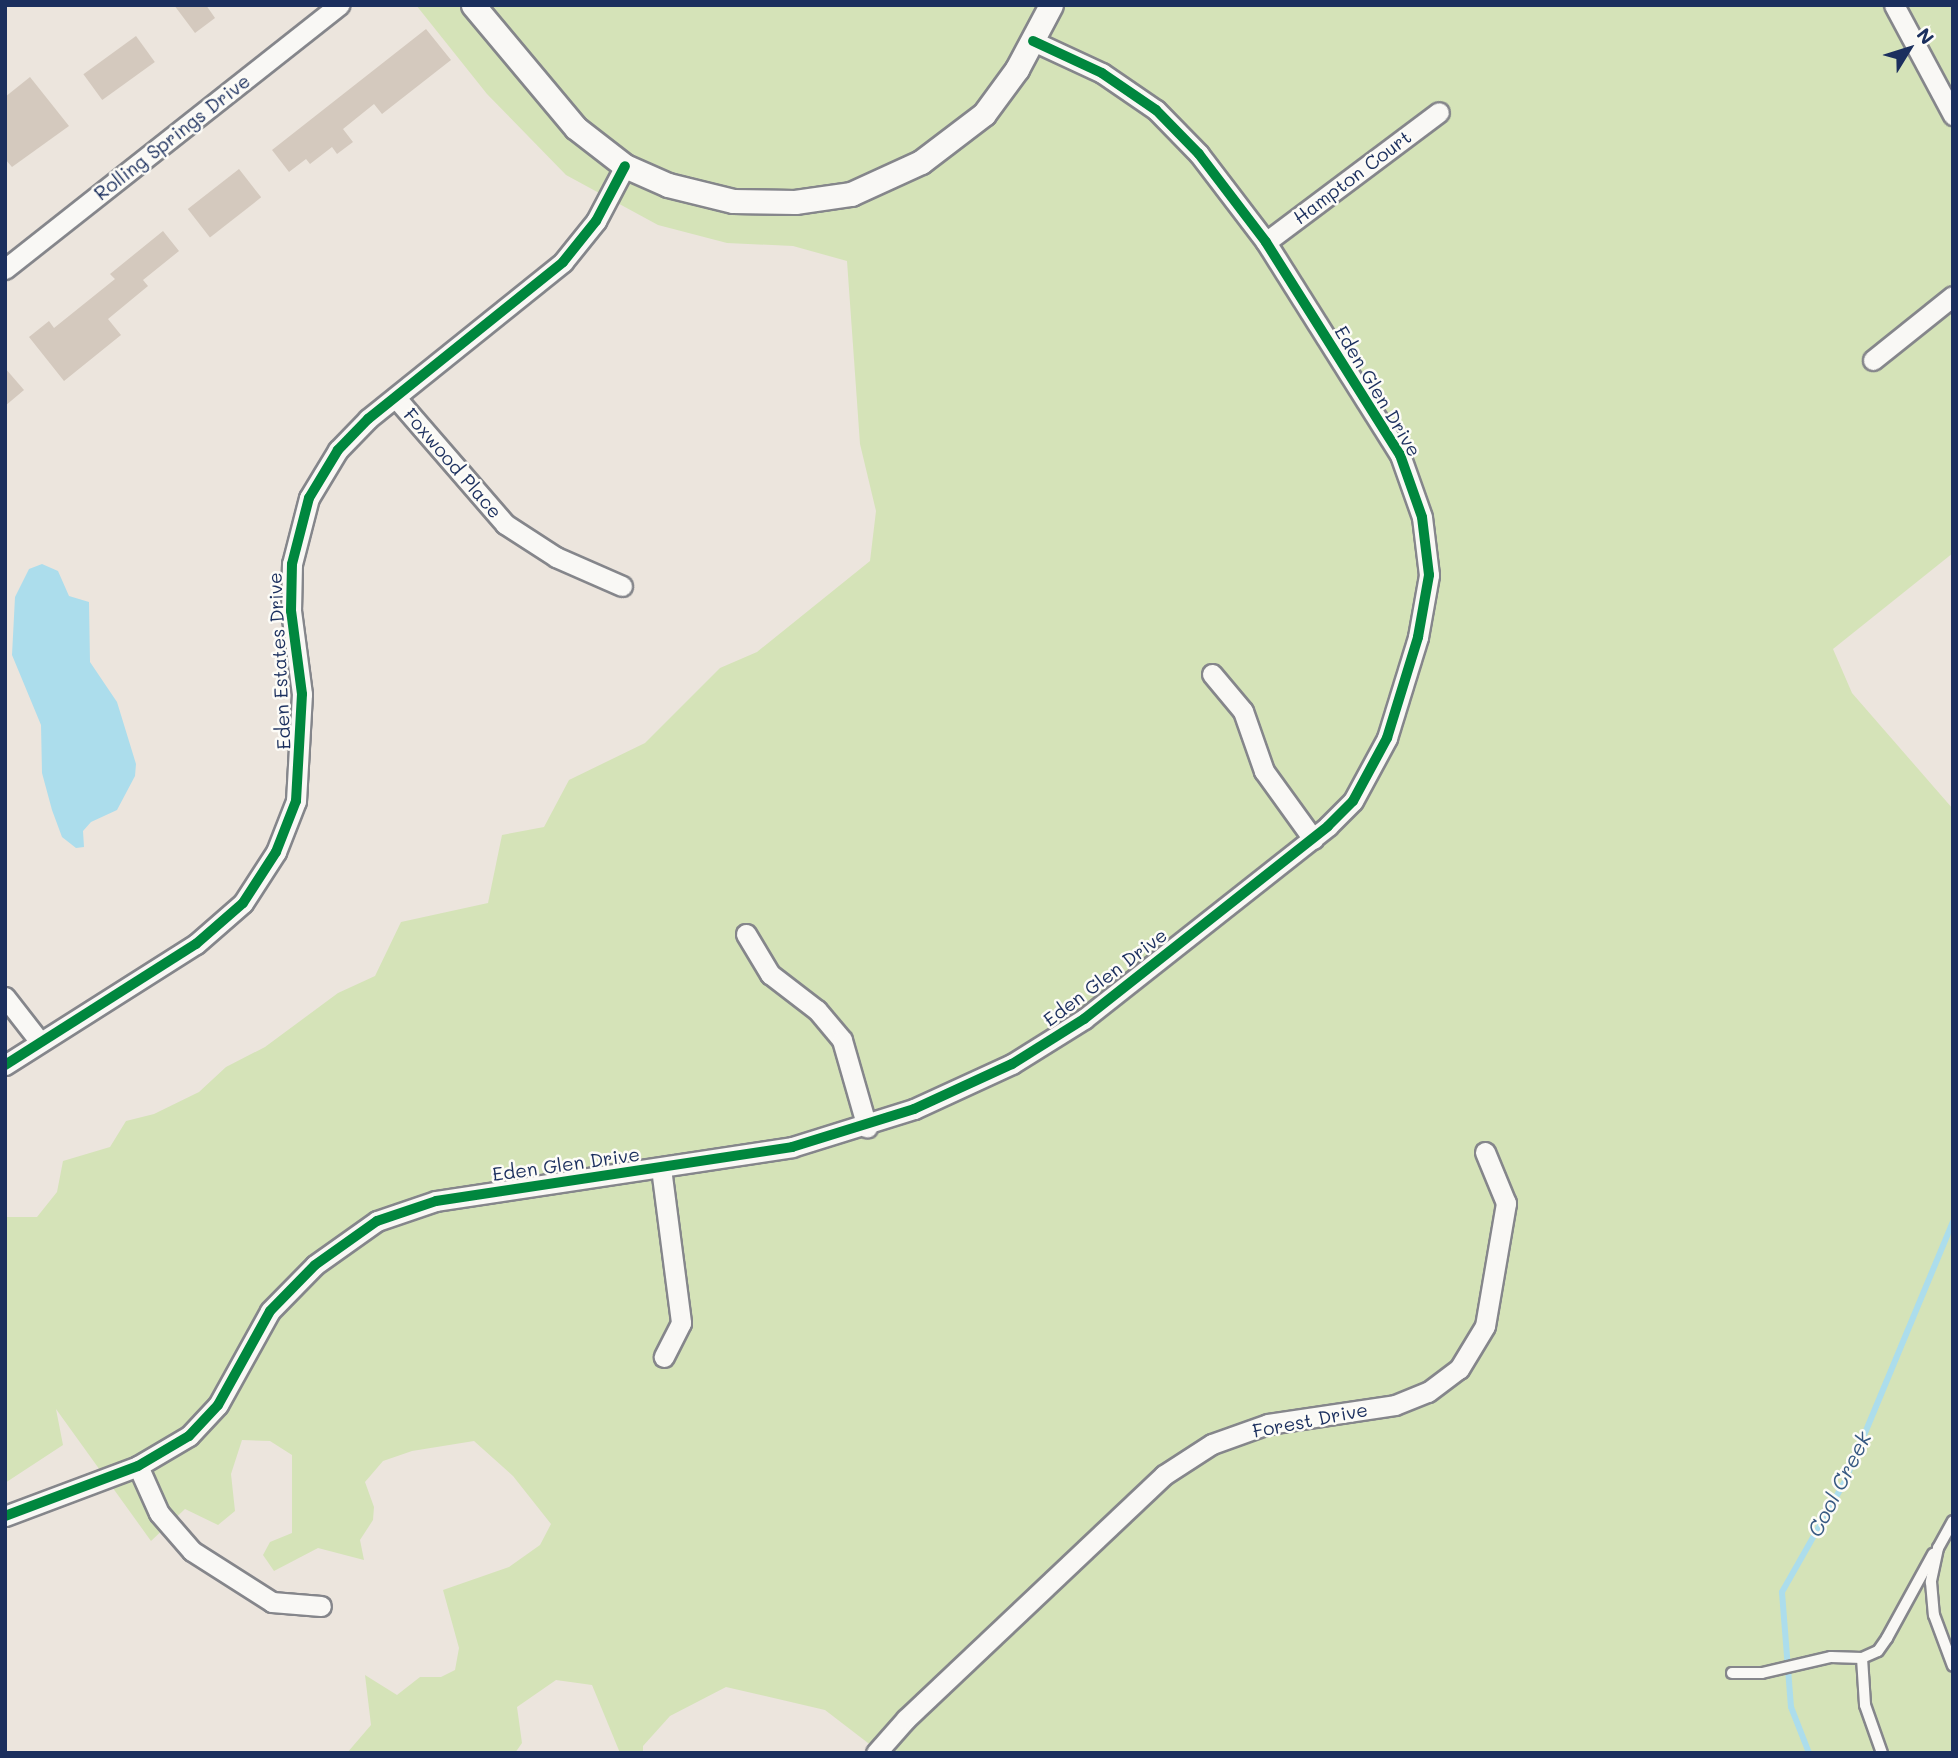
<!DOCTYPE html>
<style>
body{margin:0}
#map{position:relative;width:1958px;height:1758px;overflow:hidden;background:#ece5dd;font-family:Mali,sans-serif}
div>[style]{position:absolute}
.green>*{inset:0;background:#d5e3b8}
.water>*{inset:0;background:#acddec}
.stream>*{height:6px;margin:-3px;padding:0 3px;transform-origin:3px;border-radius:3px;background:#acddec}
.building>*{inset:0;background:#d4c9be;transform-origin:0 0}
.roads{filter:drop-shadow(2px 0 #85868b) drop-shadow(-2px 0 #85868b) drop-shadow(0 2px #85868b) drop-shadow(0 -2px #85868b)}
.service>*{height:10px;margin:-5px;padding:0 5px;transform-origin:5px;border-radius:5px;background:#f9f8f5}
.minor>*{height:19px;margin:-9.5px;padding:0 9.5px;transform-origin:9.5px;border-radius:9.5px;background:#f9f8f5}
.tertiary>*{height:23px;margin:-11.5px;padding:0 11.5px;transform-origin:11.5px;border-radius:11.5px;background:#f9f8f5}
.cycleway>*{height:10px;margin:-5px;padding:0 5px;transform-origin:5px;border-radius:5px;background:#00873e}
span{translate:-50% -50%;white-space:nowrap;text-align:center;line-height:1.15;-webkit-text-stroke:5px #fdfcf7;paint-order:stroke}
.street-label{font-size:19px;color:#1b2f5e}
.water-label{font-size:21px;color:#385a83;font-style:italic}
.frame{position:absolute;inset:0;border:7px solid #1b2f5e;pointer-events:none}
.north{position:absolute;left:1874px;top:14px;width:70px;height:70px;-webkit-text-stroke:5px #fdfcf7;paint-order:stroke;rotate:52deg;font-size:19px;font-weight:700;line-height:28px;text-align:center;color:#1b2f5e}
.north::after{content:'';display:block;margin:auto;width:24px;height:32px;background:#1b2f5e;clip-path:polygon(50% 0,100% 100%,50% 72%,0 100%)}
</style>
<div id="map">
<div class="green">
<i style="clip-path:polygon(416px 5px,1953px 5px,1953px 553px,1833px 649px,1852px 693px,1953px 809px,1953px 1753px,881px 1753px,825px 1710px,726px 1687px,670px 1716px,643px 1746px,643px 1753px,620px 1753px,592px 1685px,556px 1680px,517px 1707px,522px 1743px,515px 1753px,347px 1753px,371px 1725px,365px 1675px,397px 1695px,420px 1677px,441px 1677px,455px 1670px,459px 1648px,443px 1590px,509px 1567px,540px 1545px,551px 1524px,513px 1476px,474px 1441px,412px 1451px,383px 1461px,365px 1482px,374px 1507px,373px 1520px,360px 1540px,364px 1560px,318px 1548px,274px 1571px,263px 1555px,270px 1542px,292px 1533px,292px 1455px,270px 1441px,242px 1440px,231px 1474px,235px 1511px,218px 1525px,185px 1509px,151px 1541px,56px 1409px,63px 1445px,5px 1483px,5px 1217px,37px 1217px,57px 1192px,63px 1161px,110px 1147px,126px 1121px,154px 1114px,199px 1092px,226px 1067px,265px 1047px,338px 993px,375px 976px,401px 922px,488px 903px,502px 835px,544px 827px,569px 780px,645px 743px,720px 668px,757px 652px,870px 561px,876px 511px,860px 444px,847px 261px,793px 246px,727px 243px,658px 225px,566px 175px,487px 94px)"></i>
</div>
<div class="water">
<i style="clip-path:polygon(42px 564px,58px 571px,69px 596px,89px 602px,90px 662px,117px 702px,136px 764px,135px 776px,117px 810px,91px 822px,83px 831px,84px 847px,76px 848px,62px 837px,52px 810px,42px 773px,41px 725px,12px 655px,15px 597px,29px 569px)"></i>
</div>
<div class="stream">
<i style="left:1809px;top:1753px;width:49px;rotate:-111.4deg"></i>
<i style="left:1791px;top:1707px;width:115px;rotate:-94.5deg"></i>
<i style="left:1782px;top:1592px;width:128px;rotate:-60.4deg"></i>
<i style="left:1845px;top:1481px;width:281px;rotate:-67.4deg"></i>
</div>
<div class="building">
<i style="clip-path:polygon(174px 5px,206px 5px,215px 18px,195px 33px)"></i>
<i style="clip-path:polygon(426px 29px,451px 60px,382px 114px,374px 104px,343px 129px,353px 142px,337px 154px,332px 147px,310px 164px,306px 159px,289px 172px,272px 150px)"></i>
<i style="left:136px;top:36px;width:32px;height:65px;rotate:54deg"></i>
<i style="clip-path:polygon(30px 77px,69px 126px,12px 167px,5px 159px,5px 97px)"></i>
<i style="left:239px;top:169px;width:36px;height:65px;rotate:52deg"></i>
<i style="clip-path:polygon(163px 231px,179px 251px,143px 280px,148px 286px,108px 319px,121px 335px,64px 381px,29px 337px,49px 321px,54px 328px,115px 279px,110px 274px)"></i>
<i style="clip-path:polygon(5px 368px,24px 390px,5px 406px)"></i>
</div>
<div class="roads">
<div class="service">
<i style="left:1953px;top:1521px;width:31px;rotate:119deg"></i>
<i style="left:1938px;top:1548px;width:35px;rotate:102deg"></i>
<i style="left:1931px;top:1582px;width:33px;rotate:85deg"></i>
<i style="left:1934px;top:1615px;width:54px;rotate:69.6deg"></i>
<i style="left:1862px;top:1658px;width:17px;rotate:-24deg"></i>
<i style="left:1878px;top:1651px;width:16px;rotate:-55deg"></i>
<i style="left:1887px;top:1638px;width:96px;rotate:-61.3deg"></i>
<i style="left:1732px;top:1673px;width:30px"></i>
<i style="left:1762px;top:1673px;width:71px;rotate:-13.1deg"></i>
<i style="left:1831px;top:1657px;width:31px;rotate:2deg"></i>
<i style="left:1862px;top:1658px;width:47px;rotate:86.3deg"></i>
<i style="left:1865px;top:1705px;width:51px;rotate:70.5deg"></i>
</div>
<div class="minor">
<i style="left:1894px;top:5px;width:125px;rotate:61.8deg"></i>
<i style="left:1266px;top:242px;width:216px;rotate:-36.9deg"></i>
<i style="left:5px;top:269px;width:426px;rotate:-38.3deg"></i>
<i style="left:1873px;top:360px;width:102px;rotate:-38.7deg"></i>
<i style="left:396px;top:398px;width:167px;rotate:49.1deg"></i>
<i style="left:505px;top:524px;width:61px;rotate:32.9deg"></i>
<i style="left:556px;top:557px;width:72px;rotate:23.7deg"></i>
<i style="left:1212px;top:674px;width:48px;rotate:50deg"></i>
<i style="left:1243px;top:711px;width:64px;rotate:70.7deg"></i>
<i style="left:1264px;top:771px;width:84px;rotate:54.2deg"></i>
<i style="left:746px;top:934px;width:47px;rotate:59deg"></i>
<i style="left:770px;top:974px;width:59px;rotate:37.5deg"></i>
<i style="left:817px;top:1010px;width:39px;rotate:50deg"></i>
<i style="left:842px;top:1040px;width:91px;rotate:74deg"></i>
<i style="left:5px;top:997px;width:57px;rotate:52.1deg"></i>
<i style="left:5px;top:1065px;width:226px;rotate:-32.4deg"></i>
<i style="left:196px;top:944px;width:62px;rotate:-41.1deg"></i>
<i style="left:243px;top:903px;width:61px;rotate:-57.1deg"></i>
<i style="left:276px;top:852px;width:55px;rotate:-68.6deg"></i>
<i style="left:296px;top:801px;width:107px;rotate:-86.8deg"></i>
<i style="left:302px;top:694px;width:84px;rotate:-97.5deg"></i>
<i style="left:291px;top:611px;width:47px;rotate:-88.8deg"></i>
<i style="left:292px;top:564px;width:68px;rotate:-75.6deg"></i>
<i style="left:309px;top:498px;width:56px;rotate:-58.9deg"></i>
<i style="left:338px;top:450px;width:43px;rotate:-45.9deg"></i>
<i style="left:368px;top:419px;width:250px;rotate:-38.8deg"></i>
<i style="left:563px;top:262px;width:53px;rotate:-51.2deg"></i>
<i style="left:596px;top:221px;width:62px;rotate:-62.2deg"></i>
<i style="left:661px;top:1168px;width:156px;rotate:82.6deg"></i>
<i style="left:681px;top:1323px;width:38px;rotate:117deg"></i>
<i style="left:138px;top:1466px;width:51px;rotate:65.9deg"></i>
<i style="left:159px;top:1513px;width:50px;rotate:49deg"></i>
<i style="left:192px;top:1551px;width:95px;rotate:32.5deg"></i>
<i style="left:272px;top:1602px;width:49px;rotate:4.7deg"></i>
<i style="left:5px;top:1516px;width:142px;rotate:-20.6deg"></i>
<i style="left:138px;top:1466px;width:59px;rotate:-30.5deg"></i>
<i style="left:189px;top:1436px;width:42px;rotate:-46.9deg"></i>
<i style="left:218px;top:1405px;width:107px;rotate:-61deg"></i>
<i style="left:270px;top:1311px;width:64px;rotate:-45.6deg"></i>
<i style="left:315px;top:1265px;width:76px;rotate:-35.4deg"></i>
<i style="left:377px;top:1221px;width:62px;rotate:-18.7deg"></i>
<i style="left:436px;top:1201px;width:360px;rotate:-8.6deg"></i>
<i style="left:792px;top:1147px;width:128px;rotate:-17.3deg"></i>
<i style="left:914px;top:1109px;width:108px;rotate:-24.7deg"></i>
<i style="left:1012px;top:1064px;width:85px;rotate:-32deg"></i>
<i style="left:1084px;top:1019px;width:311px;rotate:-38.3deg"></i>
<i style="left:1328px;top:826px;width:35px;rotate:-45deg"></i>
<i style="left:1353px;top:801px;width:72px;rotate:-61.6deg"></i>
<i style="left:1387px;top:738px;width:106px;rotate:-72.9deg"></i>
<i style="left:1418px;top:637px;width:63px;rotate:-79.9deg"></i>
<i style="left:1429px;top:575px;width:58px;rotate:-96.9deg"></i>
<i style="left:1422px;top:517px;width:66px;rotate:-109.5deg"></i>
<i style="left:1400px;top:455px;width:252px;rotate:-122.2deg"></i>
<i style="left:1266px;top:242px;width:111px;rotate:-127.3deg"></i>
<i style="left:1199px;top:154px;width:62px;rotate:-134.3deg"></i>
<i style="left:1156px;top:110px;width:65px;rotate:-145.6deg"></i>
<i style="left:1102px;top:73px;width:76px;rotate:-155.1deg"></i>
<i style="left:876px;top:1753px;width:45px;rotate:-48.6deg"></i>
<i style="left:906px;top:1719px;width:355px;rotate:-43.4deg"></i>
<i style="left:1164px;top:1475px;width:57px;rotate:-32.9deg"></i>
<i style="left:1212px;top:1444px;width:59px;rotate:-19.7deg"></i>
<i style="left:1268px;top:1424px;width:128px;rotate:-8.5deg"></i>
<i style="left:1395px;top:1405px;width:35px;rotate:-22deg"></i>
<i style="left:1428px;top:1392px;width:39px;rotate:-37deg"></i>
<i style="left:1459px;top:1369px;width:50px;rotate:-58.8deg"></i>
<i style="left:1485px;top:1326px;width:125px;rotate:-80.3deg"></i>
<i style="left:1506px;top:1203px;width:55px;rotate:-112.4deg"></i>
</div>
<div class="tertiary">
<i style="left:473px;top:5px;width:160px;rotate:50.1deg"></i>
<i style="left:576px;top:128px;width:62px;rotate:37.8deg"></i>
<i style="left:625px;top:166px;width:47px;rotate:23.8deg"></i>
<i style="left:668px;top:185px;width:67px;rotate:13.8deg"></i>
<i style="left:733px;top:201px;width:62px;rotate:0.9deg"></i>
<i style="left:795px;top:202px;width:57px;rotate:-8.1deg"></i>
<i style="left:851px;top:194px;width:77px;rotate:-24.6deg"></i>
<i style="left:921px;top:162px;width:79px;rotate:-37.3deg"></i>
<i style="left:984px;top:114px;width:56px;rotate:-53.7deg"></i>
<i style="left:1017px;top:69px;width:72px;rotate:-62deg"></i>
</div>
</div>
<div class="cycleway">
<i style="left:5px;top:1065px;width:226px;rotate:-32.4deg"></i>
<i style="left:196px;top:944px;width:62px;rotate:-41.1deg"></i>
<i style="left:243px;top:903px;width:61px;rotate:-57.1deg"></i>
<i style="left:276px;top:852px;width:55px;rotate:-68.6deg"></i>
<i style="left:296px;top:801px;width:107px;rotate:-86.8deg"></i>
<i style="left:302px;top:694px;width:84px;rotate:-97.5deg"></i>
<i style="left:291px;top:611px;width:47px;rotate:-88.8deg"></i>
<i style="left:292px;top:564px;width:68px;rotate:-75.6deg"></i>
<i style="left:309px;top:498px;width:56px;rotate:-58.9deg"></i>
<i style="left:338px;top:450px;width:43px;rotate:-45.9deg"></i>
<i style="left:368px;top:419px;width:250px;rotate:-38.8deg"></i>
<i style="left:563px;top:262px;width:53px;rotate:-51.2deg"></i>
<i style="left:596px;top:221px;width:62px;rotate:-62.2deg"></i>
<i style="left:5px;top:1516px;width:142px;rotate:-20.6deg"></i>
<i style="left:138px;top:1466px;width:59px;rotate:-30.5deg"></i>
<i style="left:189px;top:1436px;width:42px;rotate:-46.9deg"></i>
<i style="left:218px;top:1405px;width:107px;rotate:-61deg"></i>
<i style="left:270px;top:1311px;width:64px;rotate:-45.6deg"></i>
<i style="left:315px;top:1265px;width:76px;rotate:-35.4deg"></i>
<i style="left:377px;top:1221px;width:62px;rotate:-18.7deg"></i>
<i style="left:436px;top:1201px;width:360px;rotate:-8.6deg"></i>
<i style="left:792px;top:1147px;width:128px;rotate:-17.3deg"></i>
<i style="left:914px;top:1109px;width:108px;rotate:-24.7deg"></i>
<i style="left:1012px;top:1064px;width:85px;rotate:-32deg"></i>
<i style="left:1084px;top:1019px;width:311px;rotate:-38.3deg"></i>
<i style="left:1328px;top:826px;width:35px;rotate:-45deg"></i>
<i style="left:1353px;top:801px;width:72px;rotate:-61.6deg"></i>
<i style="left:1387px;top:738px;width:106px;rotate:-72.9deg"></i>
<i style="left:1418px;top:637px;width:63px;rotate:-79.9deg"></i>
<i style="left:1429px;top:575px;width:58px;rotate:-96.9deg"></i>
<i style="left:1422px;top:517px;width:66px;rotate:-109.5deg"></i>
<i style="left:1400px;top:455px;width:252px;rotate:-122.2deg"></i>
<i style="left:1266px;top:242px;width:111px;rotate:-127.3deg"></i>
<i style="left:1199px;top:154px;width:62px;rotate:-134.3deg"></i>
<i style="left:1156px;top:110px;width:65px;rotate:-145.6deg"></i>
<i style="left:1102px;top:73px;width:76px;rotate:-155.1deg"></i>
</div>
<div class="street-label">
<span style="left:172px;top:137px;rotate:-38deg">Rolling Springs Drive</span>
<span style="left:1352px;top:177px;rotate:-37deg">Hampton Court</span>
<span style="left:1378px;top:391px;rotate:59deg">Eden Glen Drive</span>
<span style="left:453px;top:463px;rotate:49deg">Foxwood Place</span>
<span style="left:279px;top:661px;rotate:-93deg">Eden Estates Drive</span>
<span style="left:1105px;top:977px;rotate:-37deg">Eden Glen Drive</span>
<span style="left:566px;top:1164px;rotate:-8deg">Eden Glen Drive</span>
<span style="left:1310px;top:1420px;rotate:-11deg">Forest Drive</span>
</div>
<div class="water-label">
<span style="left:1839px;top:1484px;rotate:-63deg">Cool Creek</span>
</div>
<div class="frame"></div>
<div class="north">N</div>
</div>
